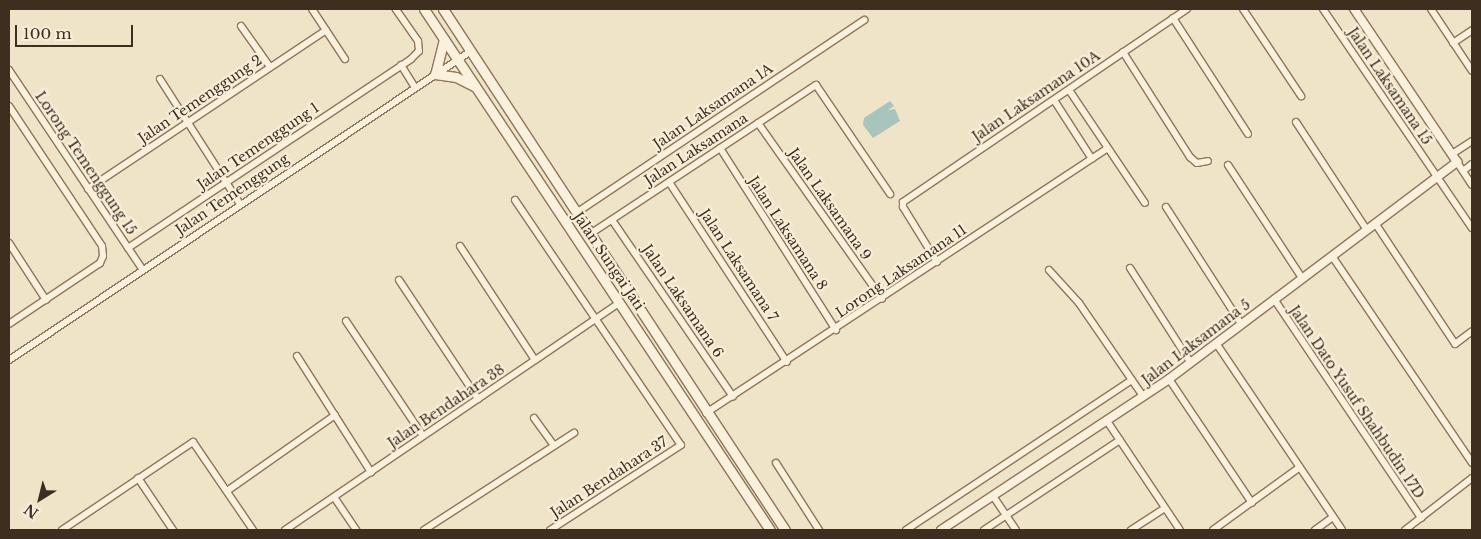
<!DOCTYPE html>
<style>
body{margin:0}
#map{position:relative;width:1481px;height:539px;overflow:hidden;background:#f0e4c8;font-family:"Libre Baskerville",serif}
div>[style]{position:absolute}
.water>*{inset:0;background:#a9c4bc}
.roads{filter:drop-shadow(1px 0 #8d765c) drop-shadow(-1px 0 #8d765c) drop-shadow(0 1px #8d765c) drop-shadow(0 -1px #8d765c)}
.minor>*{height:6px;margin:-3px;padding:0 3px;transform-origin:3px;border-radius:3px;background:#faf1dc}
.tertiary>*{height:8px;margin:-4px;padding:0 4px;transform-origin:4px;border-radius:4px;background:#faf1dc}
.secondary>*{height:9px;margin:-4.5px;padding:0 4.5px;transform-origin:4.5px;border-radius:4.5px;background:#faf1dc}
span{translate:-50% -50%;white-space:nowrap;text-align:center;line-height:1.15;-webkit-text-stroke:4.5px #f7eed8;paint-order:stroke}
.street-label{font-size:14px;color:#3d2e20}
.frame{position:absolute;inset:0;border:10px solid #3d2e20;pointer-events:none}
.north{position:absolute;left:15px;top:474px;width:50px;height:50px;-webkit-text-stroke:4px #f7eed8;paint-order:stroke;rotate:216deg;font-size:14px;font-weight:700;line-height:20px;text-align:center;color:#3d2e20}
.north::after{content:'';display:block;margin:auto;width:18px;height:22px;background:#3d2e20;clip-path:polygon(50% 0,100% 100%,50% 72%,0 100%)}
.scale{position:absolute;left:15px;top:25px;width:118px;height:22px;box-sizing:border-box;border:2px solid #3d2e20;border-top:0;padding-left:6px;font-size:15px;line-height:18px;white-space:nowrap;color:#3d2e20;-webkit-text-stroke:4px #f7eed8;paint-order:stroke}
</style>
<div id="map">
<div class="water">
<i style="clip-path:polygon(890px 101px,894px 106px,888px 110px,895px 109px,900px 121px,873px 138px,863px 125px,864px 118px)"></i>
</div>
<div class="roads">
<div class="minor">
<i style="left:312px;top:9px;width:60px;rotate:56.6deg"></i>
<i style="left:1243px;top:9px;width:105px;rotate:56.3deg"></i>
<i style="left:1323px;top:9px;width:265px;rotate:55.8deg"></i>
<i style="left:1431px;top:9px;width:74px;rotate:56.5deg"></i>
<i style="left:1173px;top:18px;width:138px;rotate:57.1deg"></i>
<i style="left:241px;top:26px;width:50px;rotate:54.7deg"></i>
<i style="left:1453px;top:43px;width:23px;rotate:-34deg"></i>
<i style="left:1123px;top:52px;width:125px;rotate:57.5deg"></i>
<i style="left:1190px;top:157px;width:9px;rotate:41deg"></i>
<i style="left:1197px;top:163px;width:11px;rotate:-10deg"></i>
<i style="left:401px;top:65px;width:26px;rotate:58deg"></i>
<i style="left:9px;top:70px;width:239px;rotate:56.2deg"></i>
<i style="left:160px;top:79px;width:148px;rotate:57.4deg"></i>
<i style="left:1069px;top:90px;width:136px;rotate:56.1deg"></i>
<i style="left:1054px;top:100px;width:70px;rotate:57.2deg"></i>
<i style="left:9px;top:106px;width:168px;rotate:56.4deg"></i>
<i style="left:102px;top:246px;width:10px;rotate:84deg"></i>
<i style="left:103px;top:256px;width:8px;rotate:113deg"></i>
<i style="left:100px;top:263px;width:110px;rotate:146.2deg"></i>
<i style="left:1296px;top:122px;width:129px;rotate:56.7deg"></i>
<i style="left:758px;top:123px;width:215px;rotate:54.8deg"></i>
<i style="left:720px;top:148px;width:216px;rotate:57.5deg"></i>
<i style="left:1452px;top:154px;width:24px;rotate:-33deg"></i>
<i style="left:1457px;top:162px;width:27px;rotate:57deg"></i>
<i style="left:1228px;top:165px;width:135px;rotate:56.8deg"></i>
<i style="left:1463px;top:171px;width:11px;rotate:-38deg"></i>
<i style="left:669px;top:182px;width:215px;rotate:56.8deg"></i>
<i style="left:88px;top:189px;width:286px;rotate:-33.7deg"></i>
<i style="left:515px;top:200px;width:296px;rotate:55.9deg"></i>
<i style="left:681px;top:445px;width:156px;rotate:147deg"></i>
<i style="left:1166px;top:207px;width:139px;rotate:57.3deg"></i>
<i style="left:576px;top:213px;width:347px;rotate:-33.8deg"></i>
<i style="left:612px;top:220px;width:214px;rotate:55.6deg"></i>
<i style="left:1375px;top:223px;width:145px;rotate:56.5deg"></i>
<i style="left:1455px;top:344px;width:21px;rotate:-37deg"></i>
<i style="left:590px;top:234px;width:271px;rotate:-33.4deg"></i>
<i style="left:816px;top:85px;width:132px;rotate:55.8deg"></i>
<i style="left:9px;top:243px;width:68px;rotate:57deg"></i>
<i style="left:460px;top:246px;width:136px;rotate:56.7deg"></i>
<i style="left:128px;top:248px;width:340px;rotate:-33.7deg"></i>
<i style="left:411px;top:59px;width:11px;rotate:-45deg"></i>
<i style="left:419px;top:51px;width:10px;rotate:-96deg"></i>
<i style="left:418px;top:41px;width:39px;rotate:-125deg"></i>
<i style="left:1332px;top:256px;width:250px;rotate:55.9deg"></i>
<i style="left:937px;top:262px;width:65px;rotate:-121.7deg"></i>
<i style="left:903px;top:207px;width:5px;rotate:-90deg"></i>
<i style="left:903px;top:202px;width:343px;rotate:-34.2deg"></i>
<i style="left:1130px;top:268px;width:112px;rotate:57.4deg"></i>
<i style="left:1049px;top:270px;width:45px;rotate:47.7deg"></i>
<i style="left:1079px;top:303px;width:113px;rotate:55.5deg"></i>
<i style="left:399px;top:280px;width:143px;rotate:56.4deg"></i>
<i style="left:1274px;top:299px;width:264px;rotate:56.1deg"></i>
<i style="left:346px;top:321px;width:138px;rotate:56.2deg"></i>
<i style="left:1216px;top:343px;width:225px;rotate:56deg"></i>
<i style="left:297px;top:356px;width:138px;rotate:57.5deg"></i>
<i style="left:9px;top:360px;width:556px;rotate:-33.78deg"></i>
<i style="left:1169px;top:379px;width:149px;rotate:56.2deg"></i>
<i style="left:706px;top:413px;width:481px;rotate:-33.4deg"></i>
<i style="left:534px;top:418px;width:34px;rotate:54deg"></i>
<i style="left:1107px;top:421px;width:131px;rotate:56.2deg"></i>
<i style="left:776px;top:463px;width:80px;rotate:57.3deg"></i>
<i style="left:138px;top:478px;width:63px;rotate:56.1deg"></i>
<i style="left:227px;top:491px;width:132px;rotate:-35.1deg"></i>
<i style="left:993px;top:496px;width:41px;rotate:55.9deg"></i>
<i style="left:334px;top:497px;width:40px;rotate:56deg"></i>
<i style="left:62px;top:530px;width:158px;rotate:-33.9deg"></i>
<i style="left:193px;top:442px;width:107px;rotate:55.7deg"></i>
<i style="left:285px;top:530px;width:405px;rotate:-34.2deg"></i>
<i style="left:424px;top:530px;width:179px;rotate:-32.9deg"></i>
<i style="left:906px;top:530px;width:271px;rotate:-33.6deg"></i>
<i style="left:984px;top:530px;width:163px;rotate:-33.5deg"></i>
<i style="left:1131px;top:530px;width:40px;rotate:-32.9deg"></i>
<i style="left:1213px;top:530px;width:107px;rotate:-35.9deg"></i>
<i style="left:1315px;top:530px;width:22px;rotate:-36deg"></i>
<i style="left:1405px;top:530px;width:85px;rotate:-37.8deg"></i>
</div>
<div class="tertiary">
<i style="left:941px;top:530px;width:273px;rotate:-33.5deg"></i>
<i style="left:1169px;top:379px;width:361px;rotate:-37deg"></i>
<i style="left:1457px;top:162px;width:184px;rotate:-123.9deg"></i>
</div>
<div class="secondary">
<i style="left:424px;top:9px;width:625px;rotate:56.41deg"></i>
<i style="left:443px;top:9px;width:623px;rotate:56.72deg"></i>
<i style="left:444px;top:39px;width:36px;rotate:104deg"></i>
<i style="left:435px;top:74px;width:21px;rotate:8deg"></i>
<i style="left:456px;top:77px;width:20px;rotate:27deg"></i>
</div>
</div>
<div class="street-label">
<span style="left:1390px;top:86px;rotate:56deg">Jalan Laksamana 15</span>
<span style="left:1036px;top:96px;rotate:-34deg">Jalan Laksamana 10A</span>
<span style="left:200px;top:99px;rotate:-34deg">Jalan Temenggung 2</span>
<span style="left:713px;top:106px;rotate:-34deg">Jalan Laksamana 1A</span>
<span style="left:258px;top:146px;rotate:-34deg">Jalan Temenggung 1</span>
<span style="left:696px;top:149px;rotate:-33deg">Jalan Laksamana</span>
<span style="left:86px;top:163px;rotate:56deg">Lorong Temenggung 15</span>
<span style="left:232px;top:194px;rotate:-34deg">Jalan Temenggung</span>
<span style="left:830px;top:204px;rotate:55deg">Jalan Laksamana 9</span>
<span style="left:788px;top:233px;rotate:57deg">Jalan Laksamana 8</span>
<span style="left:609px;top:261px;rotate:56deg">Jalan Sungai Jati</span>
<span style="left:739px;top:265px;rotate:57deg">Jalan Laksamana 7</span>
<span style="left:901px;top:271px;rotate:-34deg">Lorong Laksamana 11</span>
<span style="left:683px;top:301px;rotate:56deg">Jalan Laksamana 6</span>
<span style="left:1196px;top:342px;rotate:-37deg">Jalan Laksamana 5</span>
<span style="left:1357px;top:402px;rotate:56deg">Jalan Dato Yusuf Shahbudin 17D</span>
<span style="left:446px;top:406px;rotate:-34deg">Jalan Bendahara 38</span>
<span style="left:609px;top:477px;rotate:-33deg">Jalan Bendahara 37</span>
</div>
<div class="frame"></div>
<div class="north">N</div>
<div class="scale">100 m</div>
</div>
